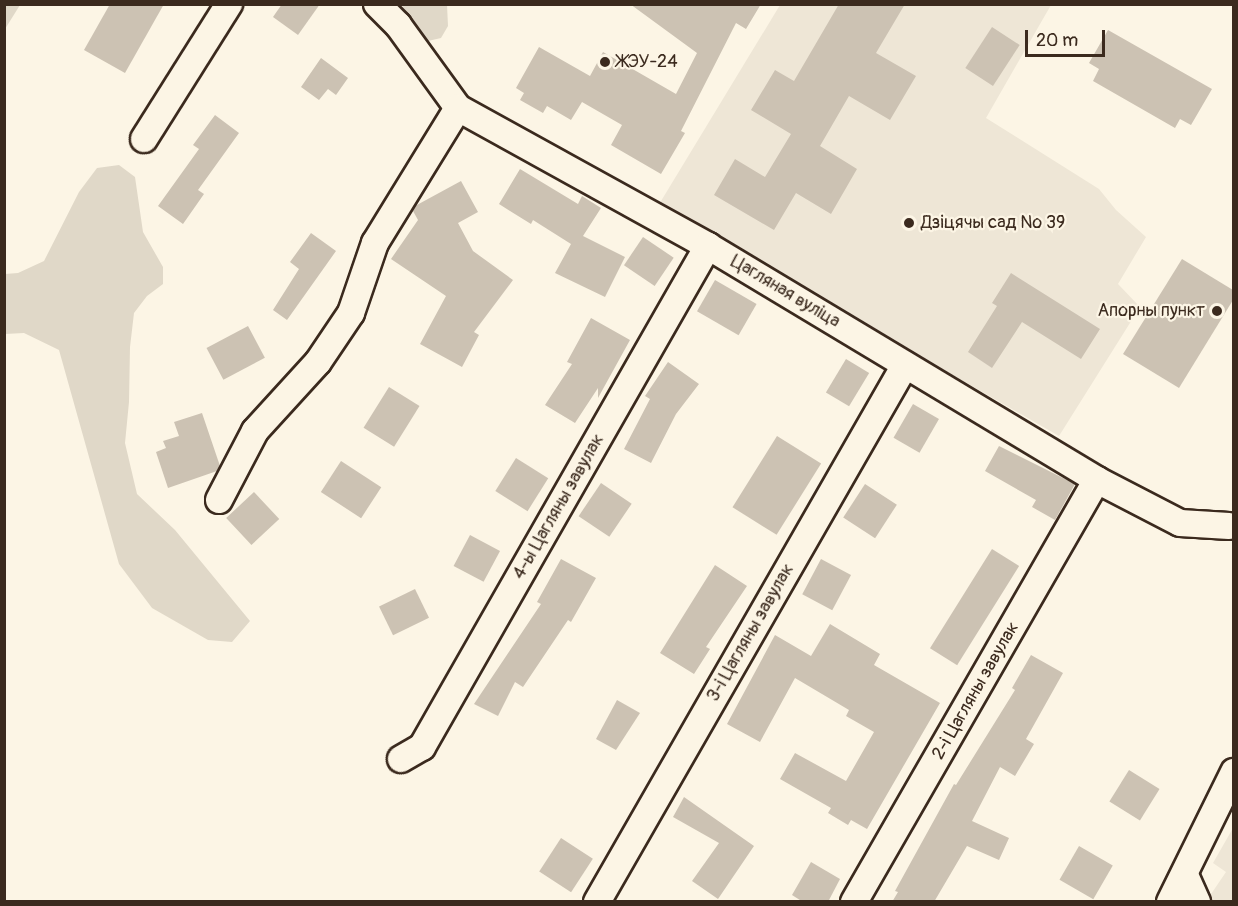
<!DOCTYPE html>
<meta charset="utf-8">
<style>
body{margin:0}
#map{position:relative;width:1238px;height:906px;overflow:hidden;background:#fcf5e5;font-family:Pangolin,sans-serif}
div>[style]{position:absolute}
.built>*{inset:0;background:#eee6d6}
.green>*{inset:0;background:#e0d8c8}
.building>*{inset:0;background:#ccc2b3;transform-origin:0 0}
.roads{filter:drop-shadow(2px 0 #3b2a1e) drop-shadow(-2px 0 #3b2a1e) drop-shadow(0 2px #3b2a1e) drop-shadow(0 -2px #3b2a1e)}
.street>*{height:26px;margin:-13px;padding:0 13px;transform-origin:13px;border-radius:13px;background:#fcf5e5}
.dots>*{width:16px;height:16px;translate:-50% -50%;box-sizing:border-box;border:3px solid #fcf5e5;border-radius:50%}
span{translate:-50% -50%;white-space:nowrap;text-align:center;line-height:1.15;-webkit-text-stroke:4.5px #fcf5e5;paint-order:stroke}
.poi-label{font-size:18px;color:#3b2a1e}
.left{translate:0 -50%;text-align:left}
.right{translate:-100% -50%;text-align:right}
.street-label{font-size:18px;color:#3b2a1e}
.frame{position:absolute;inset:0;border:6px solid #3b2a1e;pointer-events:none}
.scale{position:absolute;left:1025px;top:30px;width:80px;height:27px;box-sizing:border-box;border:3px solid #3b2a1e;border-top:0;padding-left:8px;font-size:18px;line-height:21px;white-space:nowrap;color:#3b2a1e;-webkit-text-stroke:4px #fcf5e5;paint-order:stroke}
</style>
<div id="map">
<div class="built">
<i style="clip-path:polygon(780px 5px,1051px 5px,986px 118px,1099px 189px,1116px 210px,1146px 237px,1118px 284px,1140px 307px,1059px 436px,658px 206px)"></i>
<i style="clip-path:polygon(1233px 828px,1233px 901px,1212px 901px,1209px 897px,1226px 872px,1213px 863px)"></i>
</div>
<div class="green">
<i style="clip-path:polygon(5px 4px,20px 5px,5px 29px,4px 5px)"></i>
<i style="clip-path:polygon(402px 5px,447px 5px,448px 26px,441px 38px,428px 41px,416px 34px)"></i>
<i style="clip-path:polygon(119px 165px,135px 177px,143px 232px,163px 267px,163px 284px,147px 296px,134px 313px,130px 347px,129px 402px,125px 443px,137px 494px,175px 530px,250px 621px,232px 642px,208px 640px,152px 608px,119px 564px,59px 350px,24px 333px,5px 334px,5px 274px,18px 273px,44px 261px,79px 192px,97px 168px)"></i>
</div>
<div class="building">
<i style="clip-path:polygon(110px 4px,164px 4px,125px 73px,84px 50px)"></i>
<i style="clip-path:polygon(282px 4px,320px 4px,298px 35px,273px 17px)"></i>
<i style="clip-path:polygon(630px 4px,761px 4px,746px 29px,736px 23px,681px 131px,685px 133px,661px 174px,611px 145px,622px 125px,582px 102px,571px 120px,547px 106px,543px 113px,520px 100px,524px 93px,516px 88px,539px 47px,590px 76px,603px 52px,676px 94px,697px 53px)"></i>
<i style="clip-path:polygon(839px 4px,905px 4px,876px 53px,916px 76px,890px 120px,849px 96px,820px 146px,857px 169px,831px 214px,796px 193px,774px 230px,714px 195px,735px 159px,765px 177px,791px 134px,751px 110px,775px 70px,794px 81px)"></i>
<i style="left:992px;top:27px;width:33px;height:49px;rotate:33deg"></i>
<i style="clip-path:polygon(1108px 30px,1212px 89px,1191px 125px,1180px 119px,1175px 128px,1093px 81px,1099px 69px,1089px 63px)"></i>
<i style="clip-path:polygon(321px 58px,348px 78px,336px 95px,328px 89px,319px 100px,301px 87px)"></i>
<i style="clip-path:polygon(215px 115px,239px 133px,198px 190px,204px 194px,183px 224px,158px 206px,199px 149px,193px 145px)"></i>
<i style="clip-path:polygon(520px 169px,578px 204px,582px 196px,601px 208px,583px 236px,625px 257px,605px 297px,555px 273px,571px 244px,533px 220px,531px 224px,499px 204px)"></i>
<i style="clip-path:polygon(461px 181px,478px 212px,458px 223px,473px 251px,513px 280px,474px 332px,479px 335px,462px 367px,420px 344px,446px 296px,391px 259px,418px 220px,413px 211px,415px 206px)"></i>
<i style="clip-path:polygon(311px 233px,336px 251px,287px 320px,273px 310px,299px 269px,290px 262px)"></i>
<i style="left:643px;top:237px;width:37px;height:34px;rotate:34deg"></i>
<i style="clip-path:polygon(1182px 259px,1233px 290px,1233px 300px,1179px 388px,1123px 354px)"></i>
<i style="clip-path:polygon(1011px 273px,1100px 329px,1081px 359px,1022px 322px,992px 368px,968px 352px,997px 306px,992px 303px)"></i>
<i style="left:715px;top:280px;width:48px;height:36px;rotate:30deg"></i>
<i style="clip-path:polygon(591px 318px,630px 340px,598px 398px,598px 388px,575px 423px,545px 405px,572px 364px,567px 362px)"></i>
<i style="left:248px;top:326px;width:36px;height:47px;rotate:62deg"></i>
<i style="left:846px;top:359px;width:27px;height:39px;rotate:31deg"></i>
<i style="clip-path:polygon(668px 362px,699px 384px,676px 414px,651px 463px,624px 449px,650px 399px,645px 396px)"></i>
<i style="left:389px;top:387px;width:36px;height:48px;rotate:32deg"></i>
<i style="left:913px;top:404px;width:30px;height:39px;rotate:30deg"></i>
<i style="clip-path:polygon(202px 413px,220px 466px,217px 471px,168px 488px,156px 452px,166px 448px,163px 441px,179px 436px,174px 422px)"></i>
<i style="left:777px;top:436px;width:52px;height:84px;rotate:32deg"></i>
<i style="clip-path:polygon(999px 446px,1075px 484px,1055px 520px,1032px 507px,1036px 500px,985px 471px)"></i>
<i style="left:516px;top:458px;width:38px;height:39px;rotate:32deg"></i>
<i style="left:341px;top:461px;width:48px;height:37px;rotate:33deg"></i>
<i style="left:601px;top:483px;width:37px;height:40px;rotate:34deg"></i>
<i style="left:865px;top:484px;width:38px;height:40px;rotate:33deg"></i>
<i style="left:254px;top:492px;width:37px;height:38px;rotate:47deg"></i>
<i style="left:470px;top:535px;width:34px;height:35px;rotate:28deg"></i>
<i style="left:992px;top:549px;width:32px;height:117px;rotate:32deg"></i>
<i style="clip-path:polygon(561px 559px,596px 578px,571px 622px,568px 620px,523px 687px,515px 682px,498px 716px,474px 704px,541px 604px,537px 602px)"></i>
<i style="left:821px;top:559px;width:34px;height:40px;rotate:28deg"></i>
<i style="clip-path:polygon(715px 565px,747px 586px,706px 647px,710px 649px,694px 674px,660px 653px)"></i>
<i style="left:415px;top:589px;width:32px;height:40px;rotate:64deg"></i>
<i style="clip-path:polygon(830px 624px,880px 654px,874px 665px,940px 703px,867px 829px,851px 820px,848px 825px,828px 813px,831px 808px,780px 779px,795px 753px,846px 781px,874px 732px,846px 716px,849px 710px,795px 678px,760px 742px,727px 724px,775px 635px,811px 656px)"></i>
<i style="clip-path:polygon(1031px 655px,1063px 673px,1026px 739px,1034px 744px,1015px 776px,1000px 767px,972px 821px,1009px 838px,999px 860px,967px 846px,934px 902px,892px 902px,898px 892px,895px 891px,954px 784px,956px 785px,1015px 690px,1012px 688px)"></i>
<i style="clip-path:polygon(617px 700px,640px 713px,616px 750px,596px 739px)"></i>
<i style="left:1129px;top:770px;width:36px;height:37px;rotate:32deg"></i>
<i style="clip-path:polygon(684px 797px,754px 846px,718px 899px,692px 881px,719px 843px,673px 817px)"></i>
<i style="left:561px;top:838px;width:38px;height:40px;rotate:33deg"></i>
<i style="left:1079px;top:846px;width:39px;height:39px;rotate:30deg"></i>
<i style="clip-path:polygon(811px 862px,840px 879px,828px 902px,803px 902px,792px 895px)"></i>
</div>
<div class="roads">
<div class="street">
<i style="left:377px;top:4px;width:30px;rotate:45deg"></i>
<i style="left:398px;top:25px;width:102px;rotate:54.1deg"></i>
<i style="left:458px;top:108px;width:286px;rotate:28.9deg"></i>
<i style="left:708px;top:246px;width:454px;rotate:31deg"></i>
<i style="left:1097px;top:480px;width:93px;rotate:27.4deg"></i>
<i style="left:1180px;top:523px;width:49px;rotate:3.5deg"></i>
<i style="left:144px;top:139px;width:160px;rotate:-57.8deg"></i>
<i style="left:219px;top:500px;width:78px;rotate:-62.4deg"></i>
<i style="left:255px;top:431px;width:93px;rotate:-47.6deg"></i>
<i style="left:318px;top:362px;width:59px;rotate:-56deg"></i>
<i style="left:351px;top:313px;width:74px;rotate:-71.1deg"></i>
<i style="left:375px;top:243px;width:158px;rotate:-58.4deg"></i>
<i style="left:401px;top:759px;width:24px;rotate:-30deg"></i>
<i style="left:422px;top:747px;width:577px;rotate:-60.28deg"></i>
<i style="left:1185px;top:875px;width:30px;rotate:66deg"></i>
<i style="left:597px;top:902px;width:619px;rotate:-60.16deg"></i>
<i style="left:854px;top:902px;width:487px;rotate:-60.1deg"></i>
<i style="left:1170px;top:902px;width:145px;rotate:-63.8deg"></i>
</div>
</div>
<div class="dots">
<i style="left:605px;top:62px;background:#3b2a1e"></i>
<i style="left:909px;top:223px;background:#3b2a1e"></i>
<i style="left:1217px;top:311px;background:#3b2a1e"></i>
</div>
<div class="poi-label">
<span class="left" style="left:617px;top:62px">ЖЭУ-24</span>
<span class="left" style="left:921px;top:223px">Дзіцячы сад № 39</span>
<span class="right" style="left:1205px;top:311px">Апорны пункт</span>
</div>
<div class="street-label">
<span style="left:785px;top:292px;rotate:31deg">Цагляная вуліца</span>
<span style="left:559px;top:507px;rotate:-60deg">4-ы Цагляны завулак</span>
<span style="left:751px;top:633px;rotate:-60deg">3-і Цагляны завулак</span>
<span style="left:976px;top:691px;rotate:-60deg">2-і Цагляны завулак</span>
</div>
<div class="frame"></div>
<div class="scale">20 m</div>
</div>
